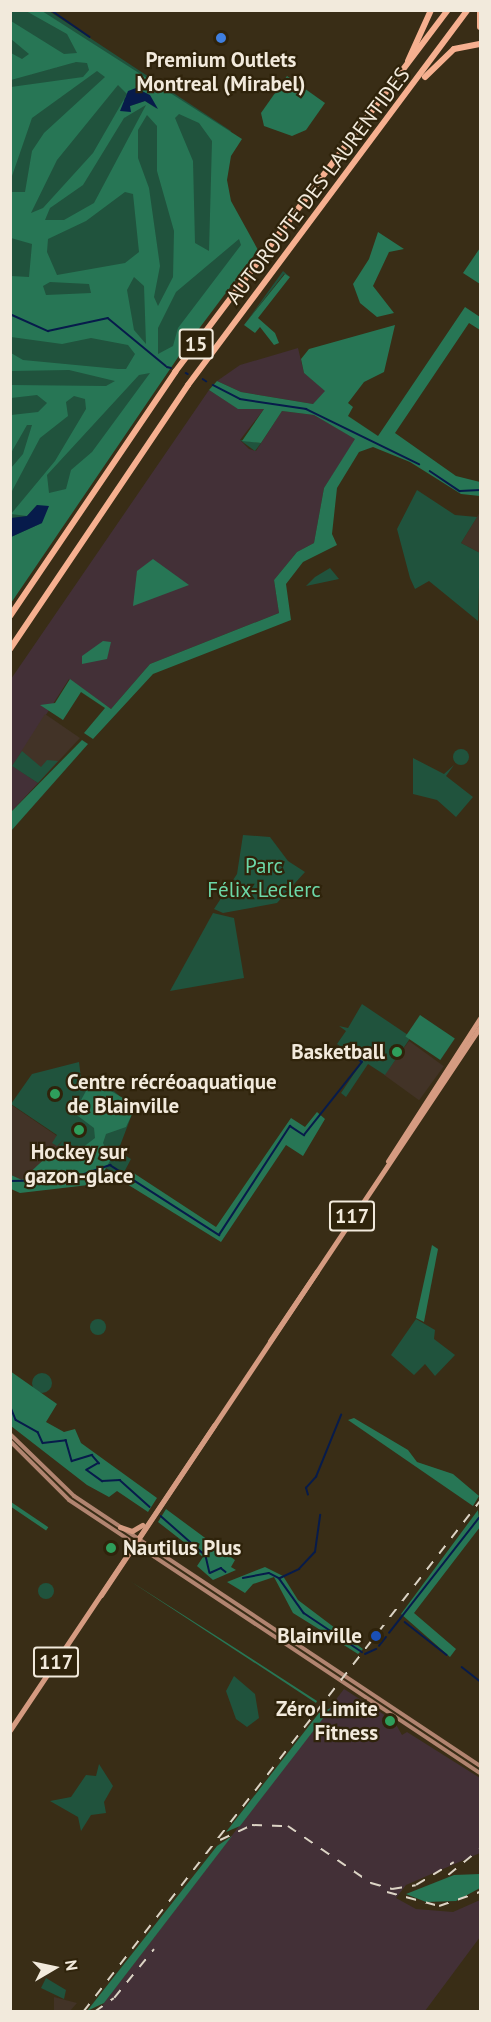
<!DOCTYPE html>
<meta charset="utf-8">
<style>
body{margin:0}
#map{position:relative;width:491px;height:2022px;overflow:hidden;background:#392d16;font-family:"PT Sans",sans-serif}
div>[style]{position:absolute}
.industrial>*{inset:0;background:#433037}
.education>*{inset:0;background:#423327;transform-origin:0 0}
.green>*{inset:0;background:#20533d}
.round{border-radius:50%}
.forest>*{inset:0;background:#277655;transform-origin:0 0}
.water>*{inset:0;background:#071b4b}
.stream>*{height:1.5px;margin:-0.75px;padding:0 0.75px;transform-origin:0.75px;border-radius:0.75px;background:#071b4b}
.secondary>*{height:4px;margin:-2px;padding:0 2px;transform-origin:2px;border-radius:2px;background:#b18470}
.primary>*{height:5px;margin:-2.5px;padding:0 2.5px;transform-origin:2.5px;border-radius:2.5px;background:#d59b81}
.motorway>*{height:6px;margin:-3px;padding:0 3px;transform-origin:3px;border-radius:3px;background:#f6b090}
.rail>*{height:1.5px;margin-top:-0.75px;transform-origin:0;background:repeating-linear-gradient(90deg,#dcd4c5 0 10px,transparent 0 20px)}
.dots>*{width:16px;height:16px;translate:-50% -50%;box-sizing:border-box;border:3px solid #2f230b;border-radius:50%}
span{translate:-50% -50%;white-space:nowrap;text-align:center;line-height:1.15;-webkit-text-stroke:4.5px #2f230b;paint-order:stroke}
.shield-label span{padding:2px 4px;background:#2f230b;border:2px solid;border-radius:4px;-webkit-text-stroke-width:0}
.shield-label{font-size:20px;color:#f2eadc;font-weight:700}
.poi-label{font-size:21px;color:#f2eadc;font-weight:700}
.right{translate:-100% -50%;text-align:right}
.left{translate:0 -50%;text-align:left}
.street-label{font-size:21px;color:#f2eadc}
.park-label{font-size:21px;color:#6cd7a7}
.frame{position:absolute;inset:0;border:12px solid #f2eadc;pointer-events:none}
.north{position:absolute;left:24px;top:1938px;width:60px;height:60px;-webkit-text-stroke:4px #2f230b;paint-order:stroke;rotate:81deg;font-size:16px;font-weight:700;line-height:24px;text-align:center;color:#f2eadc}
.north::after{content:'';display:block;margin:auto;width:21px;height:27px;background:#f2eadc;clip-path:polygon(50% 0,100% 100%,50% 72%,0 100%)}
</style>
<div id="map">
<div class="industrial">
<i style="clip-path:polygon(298px 348px,304px 373px,326px 391px,313px 404px,241px 392px,217px 381px,240px 365px)"></i>
<i style="clip-path:polygon(209px 390px,237px 408px,264px 409px,240px 440px,249px 449px,256px 451px,282px 411px,314px 415px,356px 439px,324px 488px,314px 543px,297px 552px,274px 580px,279px 613px,150px 664px,111px 709px,69px 679px,13px 766px,38px 783px,11px 812px,11px 679px)"></i>
<i style="clip-path:polygon(344px 1689px,394px 1721px,402px 1735px,407px 1732px,480px 1778px,480px 1853px,406px 1885px,396px 1898px,416px 1909px,453px 1912px,480px 1900px,480px 1937px,425px 2011px,97px 2012px)"></i>
</div>
<div class="education">
<i style="clip-path:polygon(480px 512px,480px 553px,461px 543px)"></i>
<i style="clip-path:polygon(45px 714px,80px 738px,38px 783px,12px 766px)"></i>
<i style="left:409px;top:1041px;width:43px;height:42px;rotate:36deg"></i>
<i style="clip-path:polygon(10px 1104px,82px 1153px,44px 1164px,23px 1182px,11px 1176px)"></i>
<i style="clip-path:polygon(54px 1997px,77px 2003px,70px 2011px,54px 2011px)"></i>
</div>
<div class="green">
<i style="clip-path:polygon(10px 11px,49px 11px,231px 131px,223px 144px,218px 187px,250px 254px,10px 590px)"></i>
<i style="clip-path:polygon(283px 271px,290px 277px,284px 274px,244px 325px)"></i>
<i style="clip-path:polygon(240px 440px,261px 443px,255px 451px)"></i>
<i style="clip-path:polygon(417px 490px,455px 515px,477px 517px,461px 543px,480px 553px,478px 621px,429px 581px,415px 589px,410px 578px,397px 529px)"></i>
<i style="clip-path:polygon(330px 568px,339px 579px,306px 586px,315px 577px)"></i>
<i class="round" style="left:453px;top:749px;width:16px;height:16px"></i>
<i style="clip-path:polygon(22px 751px,41px 767px,47px 760px,58px 761px,38px 783px,12px 766px)"></i>
<i style="clip-path:polygon(413px 758px,444px 774px,454px 765px,446px 776px,473px 797px,456px 817px,437px 800px,413px 794px)"></i>
<i style="clip-path:polygon(243px 835px,270px 837px,288px 861px,305px 872px,277px 903px,223px 913px,214px 909px,237px 874px)"></i>
<i style="clip-path:polygon(213px 913px,234px 918px,244px 978px,170px 991px)"></i>
<i style="clip-path:polygon(362px 1004px,411px 1037px,385px 1075px,368px 1064px,346px 1097px,341px 1093px,362px 1062px,337px 1044px,346px 1031px,339px 1026px,348px 1028px)"></i>
<i style="clip-path:polygon(79px 1062px,81px 1078px,107px 1085px,134px 1109px,118px 1151px,131px 1159px,121px 1178px,68px 1143px,63px 1150px,58px 1147px,63px 1140px,57px 1146px,52px 1143px,57px 1135px,11px 1104px,32px 1074px)"></i>
<i class="round" style="left:90px;top:1319px;width:16px;height:16px"></i>
<i style="clip-path:polygon(416px 1319px,435px 1330px,434px 1339px,455px 1355px,435px 1376px,425px 1364px,414px 1375px,391px 1355px)"></i>
<i class="round" style="left:32px;top:1373px;width:20px;height:20px"></i>
<i class="round" style="left:38px;top:1583px;width:16px;height:16px"></i>
<i style="clip-path:polygon(234px 1676px,255px 1694px,259px 1718px,247px 1727px,236px 1719px,226px 1691px)"></i>
<i style="clip-path:polygon(99px 1764px,113px 1786px,104px 1802px,106px 1813px,91px 1815px,81px 1831px,78px 1817px,50px 1801px,71px 1797px,86px 1775px,96px 1776px)"></i>
<i style="clip-path:polygon(46px 1978px,66px 1990px,64px 1999px,41px 1988px)"></i>
</div>
<div class="forest">
<i style="clip-path:polygon(evenodd,26px 11px,42px 11px,242px 139px,231px 156px,227px 180px,231px 201px,258px 250px,183px 350px,11px 603px,11px 537px,42px 523px,37px 505px,27px 516px,11px 514px,55px 461px,86px 409px,85px 399px,74px 396px,66px 402px,68px 416px,40px 438px,11px 493px,11px 468px,23px 454px,32px 425px,27px 425px,11px 453px,11px 415px,38px 412px,47px 403px,37px 395px,11px 398px,11px 385px,106px 386px,115px 381px,69px 370px,11px 371px,11px 353px,23px 360px,118px 369px,126px 369px,135px 354px,128px 345px,91px 338px,62px 344px,11px 337px,11px 276px,29px 277px,32px 244px,11px 238px,11px 192px,25px 192px,32px 151px,44px 133px,105px 77px,97px 71px,32px 118px,11px 179px,11px 87px,83px 77px,89px 70px,87px 63px,76px 62px,11px 80px,11px 53px,22px 59px,29px 54px,11px 39px,11px 21px,64px 54px,77px 53px,67px 34px,26px 11px,118px 85px,127px 94px,93px 153px,43px 208px,31px 213px,57px 160px,118px 85px,26px 11px,136px 88px,141px 91px,157px 109px,145px 101px,130px 106px,123px 100px,136px 88px,26px 11px,146px 105px,94px 203px,64px 220px,45px 220px,50px 208px,83px 185px,124px 118px,146px 105px,26px 11px,179px 114px,199px 123px,212px 141px,209px 251px,195px 243px,193px 161px,175px 118px,179px 114px,26px 11px,147px 115px,157px 126px,157px 171px,174px 231px,173px 277px,158px 306px,154px 297px,160px 266px,149px 188px,138px 158px,138px 130px,147px 115px,26px 11px,125px 192px,133px 194px,139px 252px,125px 263px,57px 275px,47px 252px,48px 239px,86px 221px,125px 192px,26px 11px,239px 239px,241px 245px,178px 328px,173px 346px,158px 354px,158px 328px,176px 292px,239px 239px,26px 11px,134px 277px,144px 286px,146px 344px,134px 330px,127px 290px,134px 277px,26px 11px,50px 282px,89px 284px,91px 293px,46px 295px,43px 286px,50px 282px,26px 11px,150px 373px,92px 452px,71px 470px,66px 489px,49px 493px,47px 475px,139px 375px,150px 373px)"></i>
<i style="clip-path:polygon(287px 76px,325px 103px,306px 130px,292px 136px,264px 126px,261px 113px)"></i>
<i style="clip-path:polygon(378px 232px,404px 249px,389px 252px,373px 286px,394px 313px,377px 317px,360px 303px,353px 284px,369px 259px)"></i>
<i style="clip-path:polygon(480px 248px,480px 284px,463px 273px)"></i>
<i style="clip-path:polygon(285px 274px,290px 277px,258px 318px,275px 333px,279px 343px,274px 345px,260px 327px,255px 333px,244px 325px)"></i>
<i style="clip-path:polygon(465px 307px,480px 317px,480px 330px,469px 323px,395px 433px,456px 476px,480px 482px,480px 496px,461px 494px,410px 462px,373px 447px,359px 452px,337px 488px,332px 534px,337px 545px,303px 562px,286px 584px,291px 620px,153px 674px,93px 739px,84px 733px,105px 708px,81px 692px,63px 720px,40px 705px,55px 703px,70px 679px,111px 709px,150px 664px,279px 613px,274px 580px,297px 552px,314px 543px,324px 488px,355px 439px,314px 415px,282px 411px,261px 443px,242px 441px,264px 409px,238px 409px,209px 390px,217px 381px,241px 392px,313px 404px,325px 391px,304px 373px,301px 359px,309px 349px,395px 325px,384px 372px,364px 382px,348px 403px,353px 407px,348px 416px,378px 436px)"></i>
<i style="clip-path:polygon(153px 559px,189px 585px,133px 606px,137px 571px)"></i>
<i style="clip-path:polygon(103px 641px,111px 642px,107px 659px,82px 664px,82px 656px)"></i>
<i style="clip-path:polygon(82px 740px,88px 744px,11px 831px,11px 812px)"></i>
<i style="left:420px;top:1015px;width:42px;height:26px;rotate:34deg"></i>
<i style="clip-path:polygon(92px 1080px,128px 1101px,133px 1112px,126px 1127px,106px 1134px,103px 1143px,111px 1159px,97px 1184px,20px 1193px,11px 1189px,11px 1175px,22px 1180px,55px 1149px,69px 1158px,95px 1138px,94px 1128px,74px 1113px)"></i>
<i style="clip-path:polygon(317px 1112px,325px 1119px,303px 1156px,286px 1145px,221px 1242px,122px 1181px,129px 1170px,216px 1227px,291px 1118px,305px 1127px)"></i>
<i style="clip-path:polygon(432px 1245px,438px 1249px,424px 1322px,416px 1318px)"></i>
<i style="clip-path:polygon(10px 1371px,57px 1404px,46px 1422px,64px 1432px,75px 1429px,81px 1443px,157px 1498px,148px 1512px,117px 1491px,109px 1497px,87px 1485px,11px 1426px)"></i>
<i style="clip-path:polygon(354px 1418px,408px 1450px,417px 1462px,453px 1474px,479px 1496px,473px 1506px,348px 1420px)"></i>
<i style="left:11px;top:1502px;width:45px;height:4px;rotate:34deg"></i>
<i style="clip-path:polygon(166px 1509px,235px 1560px,231px 1567px,236px 1570px,213px 1580px,197px 1566px,203px 1557px,158px 1522px)"></i>
<i style="clip-path:polygon(478px 1510px,480px 1527px,414px 1613px,456px 1649px,450px 1657px,401px 1614px)"></i>
<i style="clip-path:polygon(265px 1567px,283px 1576px,298px 1600px,339px 1631px,330px 1636px,293px 1613px,274px 1577px,253px 1584px,245px 1593px,227px 1582px)"></i>
<i style="clip-path:polygon(130px 1581px,221px 1639px,317px 1701px,316px 1703px)"></i>
<i style="clip-path:polygon(340px 1632px,363px 1649px,358px 1654px,331px 1637px)"></i>
<i style="clip-path:polygon(331px 1708px,240px 1826px,226px 1832px,319px 1713px)"></i>
<i style="clip-path:polygon(232px 1836px,104px 2003px,87px 2011px,217px 1846px)"></i>
<i style="clip-path:polygon(480px 1874px,480px 1888px,456px 1901px,426px 1902px,406px 1894px,454px 1875px)"></i>
</div>
<div class="water">
<i style="clip-path:polygon(136px 88px,150px 95px,158px 109px,145px 101px,130px 106px,131px 112px,120px 111px,128px 91px)"></i>
<i style="clip-path:polygon(37px 505px,49px 506px,42px 523px,11px 537px,11px 518px,27px 516px)"></i>
</div>
<div class="stream">
<i style="left:51px;top:10px;width:47px;rotate:34.7deg"></i>
<i style="left:10px;top:314px;width:42px;rotate:24.1deg"></i>
<i style="left:48px;top:331px;width:61px;rotate:-12.2deg"></i>
<i style="left:108px;top:318px;width:75px;rotate:39.6deg"></i>
<i style="left:167px;top:367px;width:4px;rotate:14deg"></i>
<i style="left:186px;top:373px;width:2px;rotate:27deg"></i>
<i style="left:203px;top:379px;width:4px;rotate:34deg"></i>
<i style="left:213px;top:385px;width:30px;rotate:27deg"></i>
<i style="left:240px;top:399px;width:67px;rotate:8.6deg"></i>
<i style="left:306px;top:409px;width:126px;rotate:26deg"></i>
<i style="left:430px;top:471px;width:36px;rotate:34deg"></i>
<i style="left:460px;top:491px;width:20px;rotate:-3deg"></i>
<i style="left:10px;top:1181px;width:57px;rotate:-1deg"></i>
<i style="left:67px;top:1180px;width:46px;rotate:-19.2deg"></i>
<i style="left:110px;top:1165px;width:130px;rotate:32.7deg"></i>
<i style="left:219px;top:1235px;width:130px;rotate:-56.9deg"></i>
<i style="left:290px;top:1126px;width:17px;rotate:33deg"></i>
<i style="left:304px;top:1135px;width:93px;rotate:-51.5deg"></i>
<i style="left:362px;top:1062px;width:24px;rotate:-152deg"></i>
<i style="left:10px;top:1405px;width:16px;rotate:68deg"></i>
<i style="left:16px;top:1420px;width:25px;rotate:29deg"></i>
<i style="left:38px;top:1432px;width:12px;rotate:66deg"></i>
<i style="left:43px;top:1443px;width:23px;rotate:-7deg"></i>
<i style="left:66px;top:1440px;width:22px;rotate:74deg"></i>
<i style="left:72px;top:1461px;width:21px;rotate:-17deg"></i>
<i style="left:92px;top:1455px;width:11px;rotate:49deg"></i>
<i style="left:99px;top:1463px;width:14px;rotate:150deg"></i>
<i style="left:87px;top:1470px;width:19px;rotate:36deg"></i>
<i style="left:102px;top:1481px;width:18px;rotate:-3deg"></i>
<i style="left:120px;top:1480px;width:40px;rotate:42deg"></i>
<i style="left:308px;top:1495px;width:7px;rotate:-106deg"></i>
<i style="left:306px;top:1488px;width:15px;rotate:-48deg"></i>
<i style="left:316px;top:1477px;width:67px;rotate:-68deg"></i>
<i style="left:161px;top:1516px;width:60px;rotate:41.6deg"></i>
<i style="left:206px;top:1556px;width:17px;rotate:77deg"></i>
<i style="left:210px;top:1573px;width:12px;rotate:-24deg"></i>
<i style="left:221px;top:1568px;width:6px;rotate:39deg"></i>
<i style="left:243px;top:1578px;width:26px;rotate:-11deg"></i>
<i style="left:269px;top:1573px;width:11px;rotate:27deg"></i>
<i style="left:279px;top:1578px;width:43px;rotate:54.5deg"></i>
<i style="left:304px;top:1613px;width:70px;rotate:33.9deg"></i>
<i style="left:280px;top:1578px;width:21px;rotate:-25deg"></i>
<i style="left:299px;top:1569px;width:23px;rotate:-47deg"></i>
<i style="left:315px;top:1552px;width:37px;rotate:-82deg"></i>
<i style="left:400px;top:1619px;width:128px;rotate:-52deg"></i>
<i style="left:405px;top:1622px;width:53px;rotate:38.2deg"></i>
<i style="left:389px;top:1633px;width:18px;rotate:-52deg"></i>
<i style="left:379px;top:1646px;width:11px;rotate:-52deg"></i>
<i style="left:365px;top:1654px;width:12px;rotate:-24deg"></i>
<i style="left:462px;top:1667px;width:23px;rotate:38deg"></i>
</div>
<div class="secondary">
<i style="left:10px;top:1434px;width:89px;rotate:44.1deg"></i>
<i style="left:74px;top:1496px;width:488px;rotate:33.6deg"></i>
<i style="left:10px;top:1441px;width:83px;rotate:45deg"></i>
<i style="left:69px;top:1500px;width:493px;rotate:33.6deg"></i>
</div>
<div class="primary">
<i style="left:388px;top:1161px;width:170px;rotate:-57.2deg"></i>
<i style="left:270px;top:1341px;width:84px;rotate:-56.1deg"></i>
<i style="left:120px;top:1527px;width:13px;rotate:18deg"></i>
<i style="left:132px;top:1531px;width:12px;rotate:-31deg"></i>
<i style="left:101px;top:1595px;width:683px;rotate:-56.29deg"></i>
<i style="left:10px;top:1730px;width:367px;rotate:-56.2deg"></i>
</div>
<div class="motorway">
<i style="left:480px;top:10px;width:17px;rotate:90deg"></i>
<i style="left:408px;top:61px;width:56px;rotate:-65.7deg"></i>
<i style="left:425px;top:77px;width:40px;rotate:-44deg"></i>
<i style="left:454px;top:49px;width:26px;rotate:-11deg"></i>
<i style="left:10px;top:616px;width:295px;rotate:-55.9deg"></i>
<i style="left:175px;top:372px;width:453px;rotate:-53deg"></i>
<i style="left:10px;top:649px;width:318px;rotate:-56deg"></i>
<i style="left:188px;top:385px;width:468px;rotate:-53.3deg"></i>
</div>
<div class="rail">
<i style="left:220px;top:1840px;width:35px;rotate:-25deg"></i>
<i style="left:252px;top:1825px;width:36px;rotate:2deg"></i>
<i style="left:288px;top:1826px;width:101px;rotate:34.5deg"></i>
<i style="left:371px;top:1883px;width:22px;rotate:16deg"></i>
<i style="left:392px;top:1889px;width:24px;rotate:-9deg"></i>
<i style="left:416px;top:1885px;width:44px;rotate:-31.2deg"></i>
<i style="left:448px;top:1875px;width:41px;rotate:-39.1deg"></i>
<i style="left:387px;top:1892px;width:54px;rotate:15.1deg"></i>
<i style="left:439px;top:1906px;width:43px;rotate:-18.9deg"></i>
<i style="left:83px;top:2012px;width:647px;rotate:-52.16deg"></i>
<i style="left:94px;top:2012px;width:24px;rotate:-35deg"></i>
<i style="left:114px;top:1998px;width:63px;rotate:-50.8deg"></i>
</div>
<div class="dots">
<i style="left:221px;top:38px;background:#3f7fe0"></i>
<i style="left:397px;top:1052px;background:#2e9e5b"></i>
<i style="left:55px;top:1094px;background:#2e9e5b"></i>
<i style="left:79px;top:1130px;background:#2e9e5b"></i>
<i style="left:111px;top:1548px;background:#2e9e5b"></i>
<i style="left:376px;top:1636px;background:#1a4fb4"></i>
<i style="left:390px;top:1721px;background:#2e9e5b"></i>
</div>
<div class="shield-label">
<span style="left:196px;top:344px">15</span>
<span style="left:352px;top:1216px">117</span>
<span style="left:56px;top:1662px">117</span>
</div>
<div class="poi-label">
<span style="left:221px;top:72px">Premium Outlets<br>Montreal (Mirabel)</span>
<span class="right" style="left:385px;top:1052px">Basketball</span>
<span class="left" style="left:67px;top:1094px">Centre récréoaquatique<br>de Blainville</span>
<span style="left:79px;top:1164px">Hockey sur<br>gazon-glace</span>
<span class="left" style="left:123px;top:1548px">Nautilus Plus</span>
<span class="right" style="left:362px;top:1636px">Blainville</span>
<span class="right" style="left:378px;top:1721px">Zéro Limite<br>Fitness</span>
</div>
<div class="street-label">
<span style="left:318px;top:186px;rotate:-53deg">AUTOROUTE DES LAURENTIDES</span>
</div>
<div class="park-label">
<span style="left:264px;top:878px">Parc<br>Félix-Leclerc</span>
</div>
<div class="frame"></div>
<div class="north">N</div>
</div>
